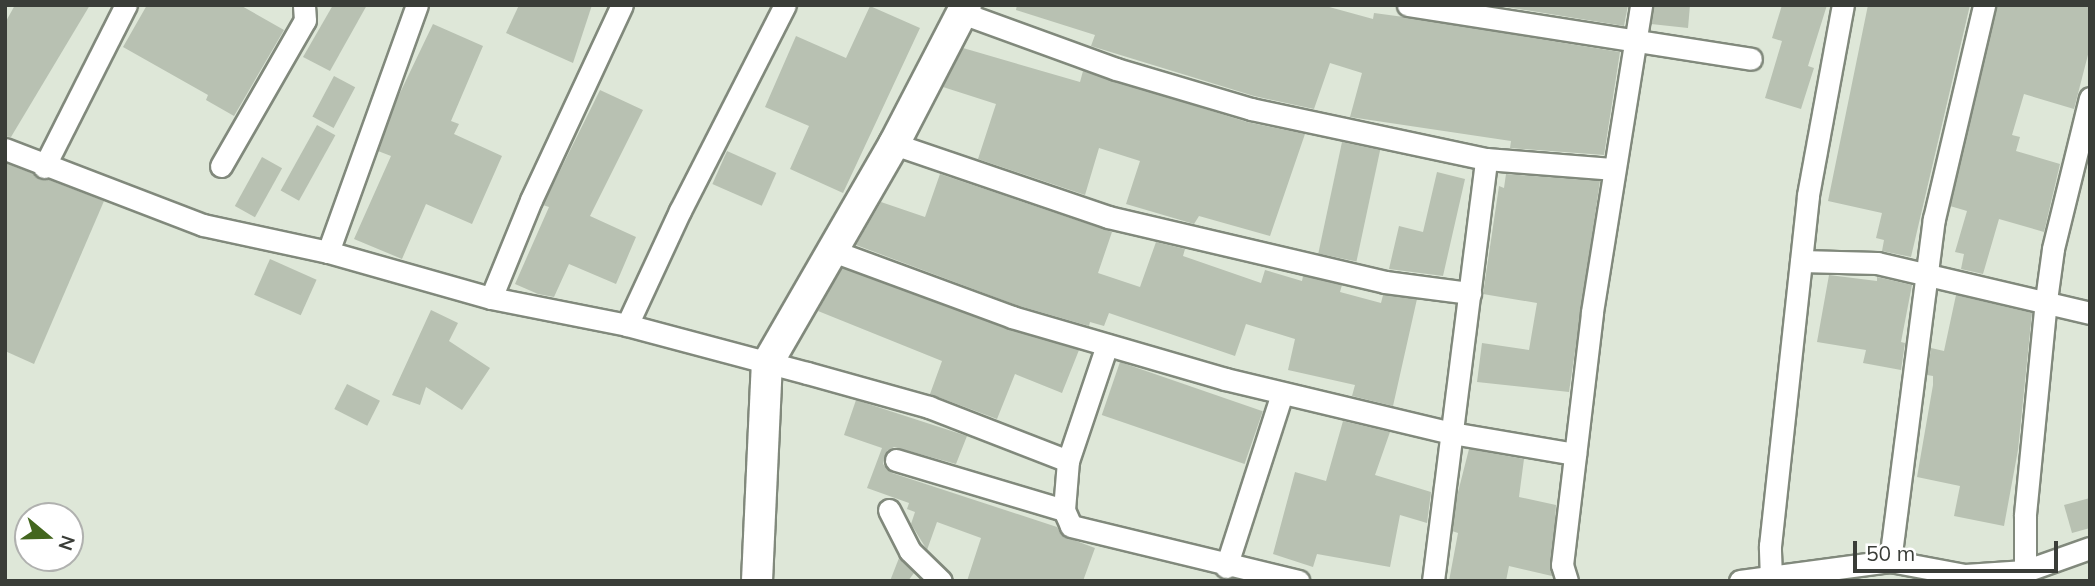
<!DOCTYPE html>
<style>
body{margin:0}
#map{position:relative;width:2095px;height:586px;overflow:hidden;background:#dee7d8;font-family:Mulish,sans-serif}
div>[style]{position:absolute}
.building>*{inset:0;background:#b8c1b2;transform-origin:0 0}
.roads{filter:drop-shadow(2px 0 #81897c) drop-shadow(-2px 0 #81897c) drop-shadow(0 2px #81897c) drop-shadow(0 -2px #81897c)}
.street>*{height:21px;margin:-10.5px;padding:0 10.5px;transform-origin:10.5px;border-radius:10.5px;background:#fff}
.secondary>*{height:30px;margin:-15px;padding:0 15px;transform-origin:15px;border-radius:15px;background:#fff}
span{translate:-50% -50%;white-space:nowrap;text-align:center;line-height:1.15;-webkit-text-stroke:5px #fff;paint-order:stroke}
.frame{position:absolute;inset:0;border:7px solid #3a3d38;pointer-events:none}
.north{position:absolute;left:14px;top:502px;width:70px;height:70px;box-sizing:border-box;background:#fff;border:2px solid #b0b1af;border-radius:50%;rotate:109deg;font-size:19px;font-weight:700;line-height:28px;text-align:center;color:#3a3d38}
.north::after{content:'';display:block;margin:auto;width:24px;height:32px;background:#43661e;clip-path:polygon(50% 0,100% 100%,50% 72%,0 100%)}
.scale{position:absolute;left:1853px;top:541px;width:205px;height:32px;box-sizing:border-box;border:4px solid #3a3d38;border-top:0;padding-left:9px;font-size:21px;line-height:24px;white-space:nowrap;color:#3a3d38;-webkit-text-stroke:5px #fff;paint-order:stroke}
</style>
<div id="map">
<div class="building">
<i style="clip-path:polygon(15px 5px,90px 5px,11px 137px,5px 136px,5px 23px)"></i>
<i style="clip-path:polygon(147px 5px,240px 5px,284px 30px,234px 116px,206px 100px,208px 95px,123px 47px)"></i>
<i style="clip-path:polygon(333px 5px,367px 5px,330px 71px,303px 57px)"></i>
<i style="clip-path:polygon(519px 5px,592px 5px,573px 63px,506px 33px)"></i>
<i style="clip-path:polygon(1017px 5px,1322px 5px,1373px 19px,1374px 13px,1404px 17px,1620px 52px,1604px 155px,1510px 148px,1511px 141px,1350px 117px,1362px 73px,1330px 63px,1314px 109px,1254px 96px,1091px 46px,1095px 35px,1016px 10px)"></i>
<i style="clip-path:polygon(1494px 5px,1628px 5px,1624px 26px)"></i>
<i style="clip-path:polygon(1654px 5px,1690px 5px,1688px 28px,1651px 24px)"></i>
<i style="clip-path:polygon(1782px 5px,1827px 5px,1808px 66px,1814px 68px,1801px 109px,1765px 98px,1782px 41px,1772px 38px)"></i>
<i style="clip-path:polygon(1868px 5px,1970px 5px,1911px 257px,1882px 251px,1884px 240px,1876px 238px,1882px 213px,1828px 201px)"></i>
<i style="clip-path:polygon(1997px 5px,2090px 5px,2090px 47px,2074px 109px,2024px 94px,2012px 135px,2020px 137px,2016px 151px,2060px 164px,2044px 232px,1999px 219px,1983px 274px,1961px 269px,1964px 254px,1955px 252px,1967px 211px,1950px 206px)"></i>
<i style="clip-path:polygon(870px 6px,920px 28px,843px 193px,790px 169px,809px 126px,765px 107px,796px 36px,846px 58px)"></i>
<i style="clip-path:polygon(433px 24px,483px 46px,451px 121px,459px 124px,454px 134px,502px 156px,472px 224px,426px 204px,402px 259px,354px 239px,391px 156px,378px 151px,398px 97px)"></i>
<i style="clip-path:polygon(963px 48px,1080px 82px,1083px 71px,1247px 122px,1305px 134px,1270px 236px,1199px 216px,1194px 224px,1126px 204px,1140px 161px,1099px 148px,1085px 195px,978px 159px,996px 104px,943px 87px)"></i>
<i style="left:334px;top:76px;width:24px;height:46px;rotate:28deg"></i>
<i style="clip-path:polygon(600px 90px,643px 110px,590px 216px,636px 237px,616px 284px,569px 264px,554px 297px,538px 294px,515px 284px,549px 207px,543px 205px)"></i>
<i style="left:317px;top:125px;width:21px;height:75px;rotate:29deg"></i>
<i style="left:1342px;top:142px;width:39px;height:114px;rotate:12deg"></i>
<i style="left:727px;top:151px;width:54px;height:36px;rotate:24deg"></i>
<i style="left:262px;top:157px;width:23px;height:56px;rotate:29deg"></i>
<i style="clip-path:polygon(5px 163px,104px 201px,34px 364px,5px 351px)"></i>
<i style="clip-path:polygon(1437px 172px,1465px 179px,1443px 276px,1389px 269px,1399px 226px,1423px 232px)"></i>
<i style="clip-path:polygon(940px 174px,1112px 232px,1098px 273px,1140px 287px,1156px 242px,1185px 249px,1183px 256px,1261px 283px,1265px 270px,1302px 281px,1303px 276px,1342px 285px,1340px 292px,1381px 303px,1383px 295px,1417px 299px,1393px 406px,1352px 396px,1355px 385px,1288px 370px,1295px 339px,1246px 324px,1235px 356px,1109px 313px,1104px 326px,1090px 322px,1089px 326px,1016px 305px,856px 245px,881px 202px,925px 217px)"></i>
<i style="clip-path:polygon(1506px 174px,1600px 181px,1569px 392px,1477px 382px,1482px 343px,1529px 350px,1537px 303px,1483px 294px,1499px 186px,1504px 188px)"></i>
<i style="left:270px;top:259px;width:51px;height:39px;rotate:24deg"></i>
<i style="clip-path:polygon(842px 268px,1008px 329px,1079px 350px,1062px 393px,1015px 374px,997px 419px,930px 394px,942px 361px,818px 311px)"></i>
<i style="clip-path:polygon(1829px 275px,1877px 281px,1877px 277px,1912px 285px,1901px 342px,1905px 343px,1901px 370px,1863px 363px,1866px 350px,1817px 342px)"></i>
<i style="clip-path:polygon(1956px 295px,2032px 313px,2018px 450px,2004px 526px,1954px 516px,1960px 486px,1917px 477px,1933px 385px,1933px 376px,1927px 375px,1931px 348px,1944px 351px)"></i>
<i style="clip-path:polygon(431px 310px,458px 323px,449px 341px,490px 368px,462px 410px,426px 387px,420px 405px,392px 395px)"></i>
<i style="left:1120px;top:362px;width:151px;height:56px;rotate:19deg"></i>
<i style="left:347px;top:384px;width:37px;height:28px;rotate:27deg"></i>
<i style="clip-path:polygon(856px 400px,967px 436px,956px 464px,894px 447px,887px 451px,883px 464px,892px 473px,1057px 527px,1063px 536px,1095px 548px,1083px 581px,967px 581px,981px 538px,937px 522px,927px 550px,911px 524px,915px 512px,907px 509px,909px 503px,867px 488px,882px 448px,844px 435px)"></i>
<i style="clip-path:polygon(1343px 421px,1390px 432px,1375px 475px,1431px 492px,1427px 523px,1400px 515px,1390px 567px,1317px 554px,1313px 567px,1273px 554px,1295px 472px,1326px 481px)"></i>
<i style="clip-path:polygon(1469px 449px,1524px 459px,1519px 497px,1556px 505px,1552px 576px,1509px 566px,1506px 581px,1449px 581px,1458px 533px,1452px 531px,1456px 500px)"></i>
<i style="clip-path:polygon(2090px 498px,2090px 528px,2072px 533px,2064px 505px)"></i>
<i style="clip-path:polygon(899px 558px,914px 573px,908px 581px,890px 581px)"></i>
</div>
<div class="roads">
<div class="street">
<i style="left:1408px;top:5px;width:347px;rotate:8.9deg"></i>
<i style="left:962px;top:13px;width:164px;rotate:20deg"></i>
<i style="left:1116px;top:69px;width:141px;rotate:16.5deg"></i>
<i style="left:1251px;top:109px;width:240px;rotate:12deg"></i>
<i style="left:1486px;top:159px;width:126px;rotate:4.5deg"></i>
<i style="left:2090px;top:98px;width:155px;rotate:103.8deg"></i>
<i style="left:2053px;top:249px;width:51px;rotate:97.8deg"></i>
<i style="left:2046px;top:300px;width:217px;rotate:95.6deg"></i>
<i style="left:2025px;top:516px;width:55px;rotate:90deg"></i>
<i style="left:2025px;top:571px;width:69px;rotate:-19.5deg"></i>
<i style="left:894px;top:144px;width:226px;rotate:18.8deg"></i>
<i style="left:1108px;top:217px;width:285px;rotate:13.2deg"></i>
<i style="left:1385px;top:282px;width:86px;rotate:7.4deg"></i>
<i style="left:5px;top:149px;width:212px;rotate:21deg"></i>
<i style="left:203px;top:225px;width:128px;rotate:12.2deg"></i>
<i style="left:328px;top:252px;width:169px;rotate:15.8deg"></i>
<i style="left:491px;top:298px;width:139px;rotate:11.2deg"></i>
<i style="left:627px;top:325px;width:186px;rotate:14.9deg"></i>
<i style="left:807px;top:373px;width:127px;rotate:15.6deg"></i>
<i style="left:929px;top:407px;width:149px;rotate:21.2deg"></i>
<i style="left:221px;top:166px;width:168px;rotate:-60.1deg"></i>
<i style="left:305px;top:20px;width:15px;rotate:-94deg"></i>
<i style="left:44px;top:167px;width:182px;rotate:-63.2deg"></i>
<i style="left:833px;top:251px;width:191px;rotate:20.2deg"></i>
<i style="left:1012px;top:317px;width:222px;rotate:16.2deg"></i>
<i style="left:1225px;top:379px;width:233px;rotate:13.4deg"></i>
<i style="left:1452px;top:433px;width:125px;rotate:9.7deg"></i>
<i style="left:328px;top:252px;width:263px;rotate:-70.2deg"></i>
<i style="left:1801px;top:261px;width:76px;rotate:1.5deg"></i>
<i style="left:1877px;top:263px;width:219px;rotate:13.2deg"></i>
<i style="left:491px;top:298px;width:106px;rotate:-67.8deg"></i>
<i style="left:531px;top:200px;width:215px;rotate:-65deg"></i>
<i style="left:627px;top:325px;width:126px;rotate:-65.1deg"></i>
<i style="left:680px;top:211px;width:231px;rotate:-63deg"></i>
<i style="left:1107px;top:345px;width:122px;rotate:108.6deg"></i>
<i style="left:1068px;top:461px;width:49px;rotate:94.7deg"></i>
<i style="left:1064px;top:510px;width:17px;rotate:66deg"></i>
<i style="left:1071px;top:526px;width:234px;rotate:13.6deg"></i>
<i style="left:896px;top:460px;width:175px;rotate:16.6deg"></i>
<i style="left:889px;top:510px;width:46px;rotate:62.9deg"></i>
<i style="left:910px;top:551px;width:43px;rotate:44.1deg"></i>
<i style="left:1890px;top:561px;width:345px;rotate:-82.7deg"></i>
<i style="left:1934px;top:219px;width:220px;rotate:-76.8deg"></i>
<i style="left:1226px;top:567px;width:182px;rotate:-72.1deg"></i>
<i style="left:1771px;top:579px;width:33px;rotate:-92deg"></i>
<i style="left:1770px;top:546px;width:353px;rotate:-83.8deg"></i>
<i style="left:1808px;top:195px;width:193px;rotate:-79.6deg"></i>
<i style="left:1433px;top:581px;width:425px;rotate:-82.8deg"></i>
<i style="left:1567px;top:581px;width:17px;rotate:-107deg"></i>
<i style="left:1562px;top:565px;width:255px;rotate:-83.2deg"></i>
<i style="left:1592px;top:312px;width:311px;rotate:-80.9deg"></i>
<i style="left:1740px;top:581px;width:151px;rotate:-7.6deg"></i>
<i style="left:1890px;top:561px;width:76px;rotate:10.6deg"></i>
<i style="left:1965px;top:575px;width:60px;rotate:-3.8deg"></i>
</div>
<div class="secondary">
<i style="left:757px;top:581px;width:217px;rotate:-87.4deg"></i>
<i style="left:767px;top:364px;width:254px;rotate:-60deg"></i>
<i style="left:894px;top:144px;width:157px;rotate:-62.6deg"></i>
</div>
</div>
<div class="frame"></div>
<div class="north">N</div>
<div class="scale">50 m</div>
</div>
